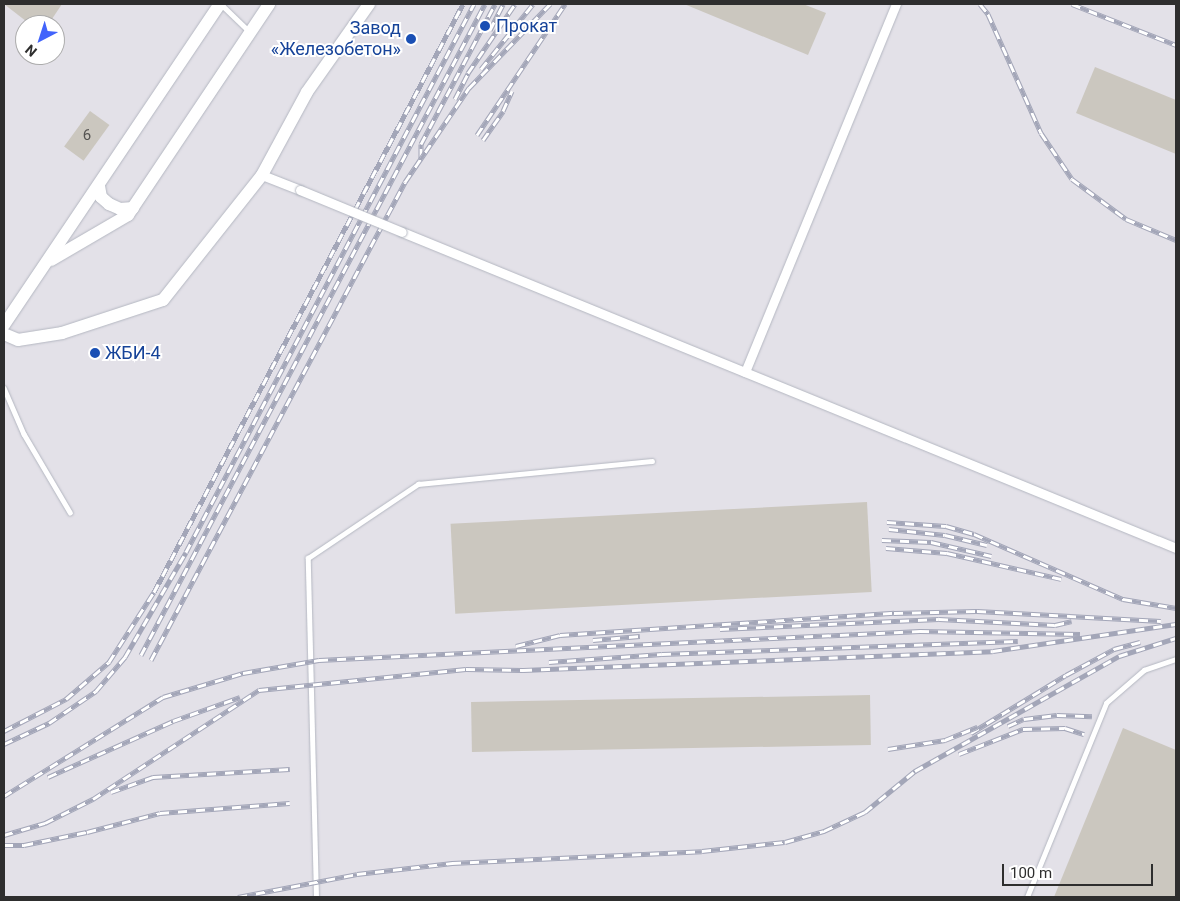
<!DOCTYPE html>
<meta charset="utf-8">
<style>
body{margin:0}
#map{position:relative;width:1180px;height:901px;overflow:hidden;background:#efe9e1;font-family:Roboto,sans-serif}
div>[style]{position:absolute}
.industrial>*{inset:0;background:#e3e1e8}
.building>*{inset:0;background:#cbc7bf;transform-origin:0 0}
.roads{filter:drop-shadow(0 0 1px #b4b7c1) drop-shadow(0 0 1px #b4b7c1)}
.lane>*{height:4.5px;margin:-2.25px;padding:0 2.25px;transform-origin:2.25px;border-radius:2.25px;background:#fff}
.street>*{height:9px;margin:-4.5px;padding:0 4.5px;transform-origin:4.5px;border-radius:4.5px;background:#fff}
.secondary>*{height:12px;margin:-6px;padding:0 6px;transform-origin:6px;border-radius:6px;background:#fff}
.rail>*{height:5px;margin-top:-2.5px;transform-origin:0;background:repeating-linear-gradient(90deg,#fff 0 9px,#a3a6b8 0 18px);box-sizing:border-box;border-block:1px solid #a3a6b8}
.bridges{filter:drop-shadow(0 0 1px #b4b7c1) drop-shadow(0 0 1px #b4b7c1)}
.street-bridge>*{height:9px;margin:-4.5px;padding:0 4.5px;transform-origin:4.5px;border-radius:4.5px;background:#fff}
.dots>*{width:14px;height:14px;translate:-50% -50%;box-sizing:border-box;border:2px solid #fff;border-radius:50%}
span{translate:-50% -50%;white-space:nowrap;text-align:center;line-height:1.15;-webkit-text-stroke:4px #fff;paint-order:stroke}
.number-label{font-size:15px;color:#555452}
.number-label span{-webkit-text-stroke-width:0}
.transit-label{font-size:18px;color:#164399}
.left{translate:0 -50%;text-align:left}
.right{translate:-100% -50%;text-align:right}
.frame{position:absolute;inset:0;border:5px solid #2e2e2e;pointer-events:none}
.north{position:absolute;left:15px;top:15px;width:50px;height:50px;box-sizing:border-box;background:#fff;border:1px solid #ababab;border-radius:50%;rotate:220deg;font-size:14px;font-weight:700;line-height:20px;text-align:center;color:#2e2e2e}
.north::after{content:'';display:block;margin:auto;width:18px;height:22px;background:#4264fb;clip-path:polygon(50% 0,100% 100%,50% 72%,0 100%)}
.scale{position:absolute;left:1002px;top:864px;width:151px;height:22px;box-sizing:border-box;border:2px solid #2e2e2e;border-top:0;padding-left:6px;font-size:15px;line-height:18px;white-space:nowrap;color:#2e2e2e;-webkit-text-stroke:4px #fff;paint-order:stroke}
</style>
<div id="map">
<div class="industrial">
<i style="clip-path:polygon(evenodd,4px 4px,1176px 4px,1176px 897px,4px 897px,4px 4px,25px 25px,55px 25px,55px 55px,25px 55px,25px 25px)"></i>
</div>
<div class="building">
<i style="clip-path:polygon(4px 4px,62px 4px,48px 25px,31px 25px)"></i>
<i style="clip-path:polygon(684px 4px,803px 4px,826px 13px,808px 55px)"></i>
<i style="clip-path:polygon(1095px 67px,1176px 100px,1176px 154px,1076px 113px)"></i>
<i style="left:90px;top:111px;width:24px;height:44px;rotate:36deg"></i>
<i style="left:867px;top:502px;width:90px;height:417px;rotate:87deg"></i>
<i style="left:870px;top:695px;width:50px;height:399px;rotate:89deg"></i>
<i style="clip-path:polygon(1123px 728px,1176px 750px,1176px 897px,1054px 897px)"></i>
</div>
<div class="roads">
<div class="lane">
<i style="left:222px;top:5px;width:37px;rotate:44deg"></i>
<i style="left:4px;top:388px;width:50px;rotate:66.5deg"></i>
<i style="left:24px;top:434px;width:91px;rotate:59.5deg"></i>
<i style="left:316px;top:897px;width:339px;rotate:-91.4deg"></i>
<i style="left:308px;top:558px;width:133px;rotate:-33.9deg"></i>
<i style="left:418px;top:484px;width:235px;rotate:-5.6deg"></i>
<i style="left:1027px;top:897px;width:209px;rotate:-67.8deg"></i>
<i style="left:1106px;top:703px;width:50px;rotate:-41deg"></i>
<i style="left:1144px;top:670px;width:34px;rotate:-19deg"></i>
</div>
<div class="street">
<i style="left:262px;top:175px;width:41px;rotate:21.5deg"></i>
<i style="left:402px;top:232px;width:836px;rotate:22.21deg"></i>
<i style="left:745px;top:372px;width:398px;rotate:-67.7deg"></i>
</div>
<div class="secondary">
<i style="left:99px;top:186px;width:11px;rotate:80deg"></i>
<i style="left:101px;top:197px;width:11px;rotate:41deg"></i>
<i style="left:109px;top:204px;width:12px;rotate:24deg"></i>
<i style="left:120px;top:209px;width:13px;rotate:-4deg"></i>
<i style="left:51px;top:260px;width:89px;rotate:-30.3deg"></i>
<i style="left:128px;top:215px;width:254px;rotate:-56.2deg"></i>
<i style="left:4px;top:325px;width:387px;rotate:-56.1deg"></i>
<i style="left:4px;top:334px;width:15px;rotate:23deg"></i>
<i style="left:18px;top:340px;width:45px;rotate:-9deg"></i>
<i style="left:62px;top:333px;width:106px;rotate:-18.1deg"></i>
<i style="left:163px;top:300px;width:159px;rotate:-51.6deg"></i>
<i style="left:262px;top:175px;width:94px;rotate:-61.5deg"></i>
<i style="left:307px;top:92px;width:108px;rotate:-54.8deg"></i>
</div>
</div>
<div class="rail">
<i style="left:980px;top:4px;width:13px;rotate:51deg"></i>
<i style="left:988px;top:14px;width:130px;rotate:66deg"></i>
<i style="left:1041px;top:133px;width:55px;rotate:56deg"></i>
<i style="left:1072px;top:179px;width:67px;rotate:36.5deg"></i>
<i style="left:1126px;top:219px;width:54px;rotate:22.8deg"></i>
<i style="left:1072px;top:4px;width:112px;rotate:21.5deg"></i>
<i style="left:490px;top:30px;width:29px;rotate:-63deg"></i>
<i style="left:481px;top:69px;width:83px;rotate:-51.3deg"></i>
<i style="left:455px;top:99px;width:29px;rotate:-63deg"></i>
<i style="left:468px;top:73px;width:83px;rotate:-55.7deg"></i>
<i style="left:477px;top:135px;width:158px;rotate:-56.1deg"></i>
<i style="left:483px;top:140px;width:35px;rotate:-55deg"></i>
<i style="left:503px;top:111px;width:22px;rotate:-66deg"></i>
<i style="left:421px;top:158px;width:14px;rotate:-90deg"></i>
<i style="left:421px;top:144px;width:158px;rotate:-62.1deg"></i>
<i style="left:887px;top:522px;width:59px;rotate:3.9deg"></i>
<i style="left:946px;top:526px;width:29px;rotate:16deg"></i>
<i style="left:974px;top:534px;width:163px;rotate:23.6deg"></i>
<i style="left:1123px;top:599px;width:54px;rotate:9.6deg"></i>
<i style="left:889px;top:529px;width:56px;rotate:6.1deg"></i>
<i style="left:945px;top:535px;width:43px;rotate:13.4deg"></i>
<i style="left:882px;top:540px;width:49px;rotate:2.3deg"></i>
<i style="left:931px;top:542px;width:62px;rotate:13.1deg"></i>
<i style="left:886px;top:548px;width:61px;rotate:4.7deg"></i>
<i style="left:947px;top:553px;width:117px;rotate:12.8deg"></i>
<i style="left:720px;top:629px;width:219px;rotate:-2.6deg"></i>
<i style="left:939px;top:619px;width:116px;rotate:3deg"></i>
<i style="left:1055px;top:625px;width:17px;rotate:-13deg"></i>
<i style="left:593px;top:640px;width:47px;rotate:-4.9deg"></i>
<i style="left:516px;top:646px;width:45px;rotate:-14deg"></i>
<i style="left:560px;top:635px;width:335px;rotate:-3.8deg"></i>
<i style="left:894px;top:613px;width:83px;rotate:-1.4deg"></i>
<i style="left:977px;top:611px;width:184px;rotate:3.1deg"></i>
<i style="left:141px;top:655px;width:736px;rotate:-62.15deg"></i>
<i style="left:151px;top:660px;width:541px;rotate:-62.01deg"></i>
<i style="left:405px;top:182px;width:114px;rotate:-55.8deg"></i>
<i style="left:469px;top:88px;width:117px;rotate:-46deg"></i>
<i style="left:549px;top:662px;width:113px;rotate:-4deg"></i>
<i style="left:662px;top:654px;width:356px;rotate:-2.1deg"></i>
<i style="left:1008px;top:726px;width:17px;rotate:-24deg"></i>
<i style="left:1024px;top:719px;width:33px;rotate:-7deg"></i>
<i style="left:1057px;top:715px;width:35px;rotate:2deg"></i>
<i style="left:4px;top:731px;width:70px;rotate:-27.3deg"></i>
<i style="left:66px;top:699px;width:57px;rotate:-40.7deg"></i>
<i style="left:109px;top:662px;width:83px;rotate:-57.3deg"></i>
<i style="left:154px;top:592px;width:664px;rotate:-62.28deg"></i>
<i style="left:971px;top:733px;width:111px;rotate:-31.4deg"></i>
<i style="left:1066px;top:675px;width:55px;rotate:-28.4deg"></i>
<i style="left:1114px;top:649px;width:27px;rotate:-15deg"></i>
<i style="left:4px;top:744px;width:50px;rotate:-25deg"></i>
<i style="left:49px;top:723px;width:57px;rotate:-34.2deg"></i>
<i style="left:96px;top:691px;width:45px;rotate:-49.5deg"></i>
<i style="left:125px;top:657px;width:121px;rotate:-59.8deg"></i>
<i style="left:186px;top:552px;width:619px;rotate:-62.28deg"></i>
<i style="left:888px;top:749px;width:58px;rotate:-9deg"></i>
<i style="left:945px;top:740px;width:35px;rotate:-22deg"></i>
<i style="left:959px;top:754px;width:69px;rotate:-21.3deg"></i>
<i style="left:1023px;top:729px;width:42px;rotate:-1.4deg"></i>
<i style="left:1065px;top:728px;width:20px;rotate:18deg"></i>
<i style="left:48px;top:777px;width:137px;rotate:-24.1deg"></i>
<i style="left:173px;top:721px;width:71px;rotate:-19.7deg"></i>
<i style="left:111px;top:792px;width:45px;rotate:-19.7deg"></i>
<i style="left:153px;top:777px;width:137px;rotate:-3.3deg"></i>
<i style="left:4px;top:796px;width:187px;rotate:-31.9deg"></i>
<i style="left:163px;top:697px;width:84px;rotate:-16.7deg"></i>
<i style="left:243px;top:673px;width:77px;rotate:-9.7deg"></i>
<i style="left:319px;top:660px;width:602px;rotate:-2.76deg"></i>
<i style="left:920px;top:631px;width:160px;rotate:1.1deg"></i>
<i style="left:4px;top:835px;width:43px;rotate:-16.3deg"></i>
<i style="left:45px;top:823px;width:54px;rotate:-26.6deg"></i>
<i style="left:93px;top:799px;width:199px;rotate:-33.3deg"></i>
<i style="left:259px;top:690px;width:208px;rotate:-5.8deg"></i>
<i style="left:466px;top:669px;width:57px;rotate:1deg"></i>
<i style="left:523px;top:670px;width:470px;rotate:-2.3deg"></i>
<i style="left:993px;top:651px;width:185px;rotate:-8.4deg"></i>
<i style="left:4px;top:845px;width:20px"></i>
<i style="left:24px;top:845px;width:64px;rotate:-11.7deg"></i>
<i style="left:87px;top:832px;width:75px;rotate:-14.6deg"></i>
<i style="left:160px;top:813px;width:130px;rotate:-4.4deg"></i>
<i style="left:238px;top:897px;width:121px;rotate:-10.9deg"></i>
<i style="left:357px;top:874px;width:96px;rotate:-6.6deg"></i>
<i style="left:452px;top:863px;width:250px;rotate:-2.7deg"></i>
<i style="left:702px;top:851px;width:83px;rotate:-6.2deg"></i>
<i style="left:785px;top:842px;width:41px;rotate:-15.8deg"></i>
<i style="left:824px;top:831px;width:45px;rotate:-24.9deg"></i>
<i style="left:865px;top:812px;width:65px;rotate:-39.4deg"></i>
<i style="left:915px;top:771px;width:234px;rotate:-29.4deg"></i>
<i style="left:1119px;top:656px;width:60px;rotate:-17.5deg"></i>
</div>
<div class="bridges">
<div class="street-bridge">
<i style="left:300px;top:190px;width:110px;rotate:22.4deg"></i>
</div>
</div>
<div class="dots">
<i style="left:485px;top:26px;background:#1a4fb4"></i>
<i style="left:411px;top:39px;background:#1a4fb4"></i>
<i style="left:95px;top:353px;background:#1a4fb4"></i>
</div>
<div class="number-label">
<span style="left:87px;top:136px">6</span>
</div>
<div class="transit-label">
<span class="left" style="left:496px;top:26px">Прокат</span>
<span class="right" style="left:401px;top:39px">Завод<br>«Железобетон»</span>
<span class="left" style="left:105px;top:353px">ЖБИ-4</span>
</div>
<div class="frame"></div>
<div class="north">N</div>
<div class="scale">100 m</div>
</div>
